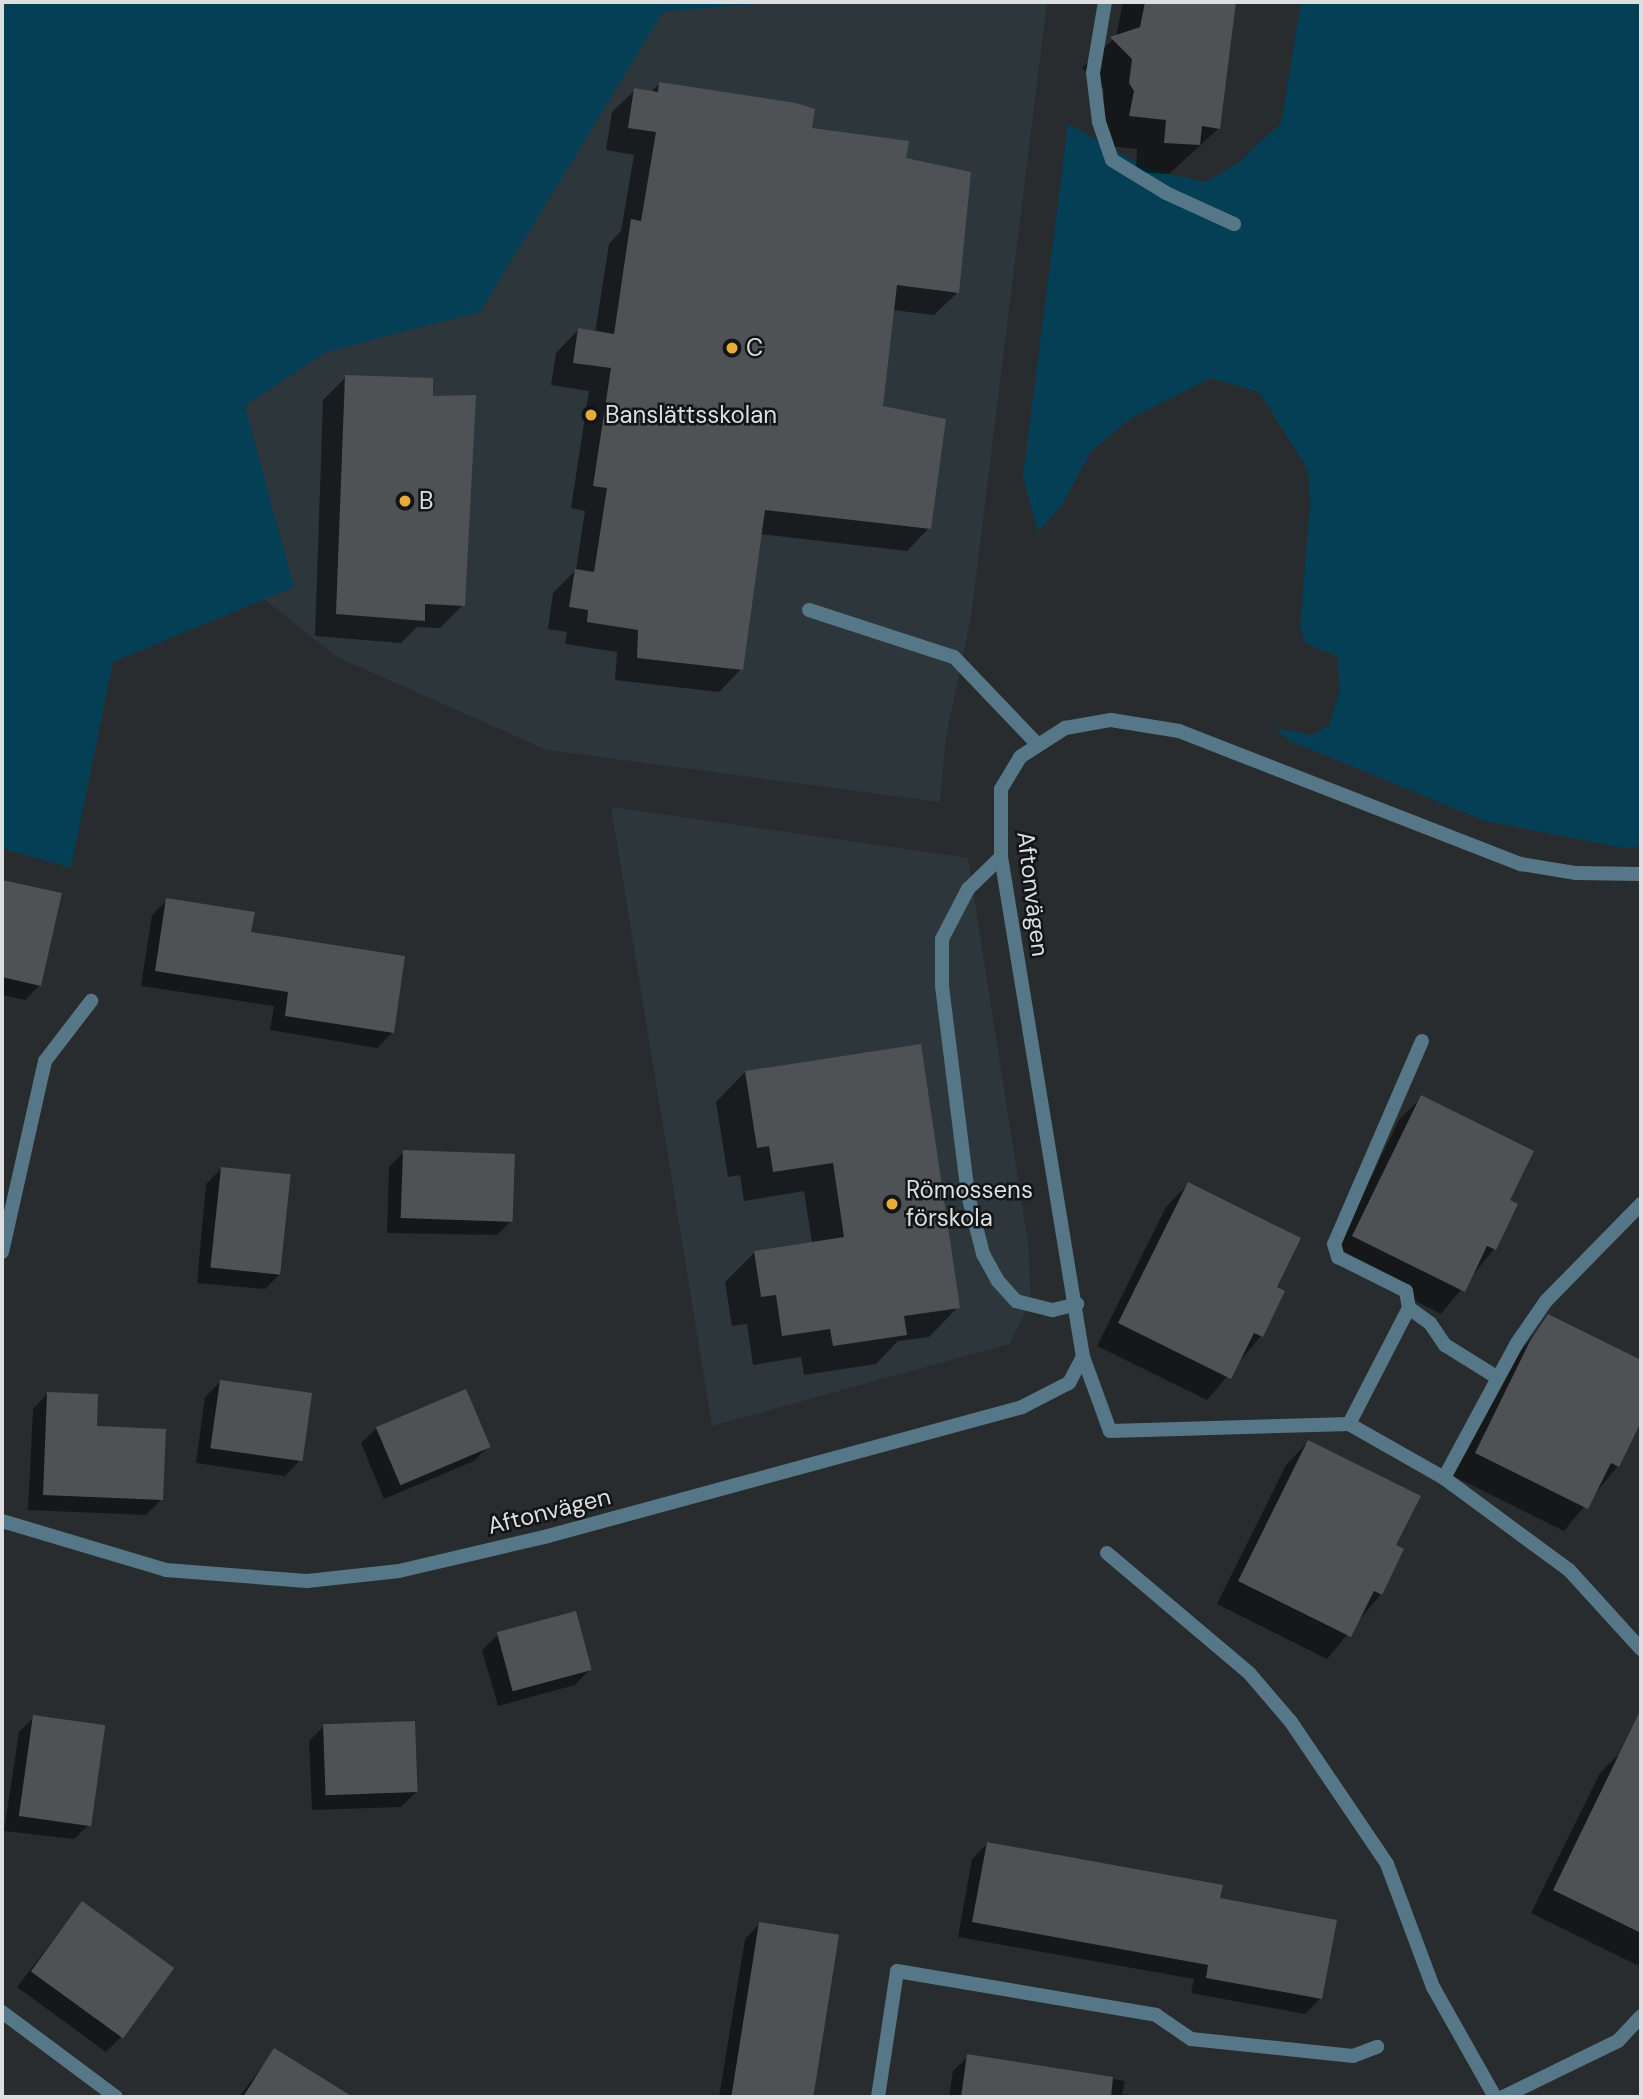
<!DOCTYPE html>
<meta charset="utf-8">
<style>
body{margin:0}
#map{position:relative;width:1643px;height:2099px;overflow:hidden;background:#292c2e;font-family:"DM Sans",sans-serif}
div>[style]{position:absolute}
.built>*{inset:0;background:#2d363b}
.green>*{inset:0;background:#053f56}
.shadow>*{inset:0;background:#0007}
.building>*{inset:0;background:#4e5254;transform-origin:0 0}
.lane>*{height:14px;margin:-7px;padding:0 7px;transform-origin:7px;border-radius:7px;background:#567788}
.street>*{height:14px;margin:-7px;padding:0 7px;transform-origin:7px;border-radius:7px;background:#567788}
.dots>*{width:19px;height:19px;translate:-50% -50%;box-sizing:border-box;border:4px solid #131415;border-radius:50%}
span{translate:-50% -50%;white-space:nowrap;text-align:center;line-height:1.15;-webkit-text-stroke:5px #131415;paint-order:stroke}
.poi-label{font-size:24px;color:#dcdedf}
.left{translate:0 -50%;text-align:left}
.street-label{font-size:24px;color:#dcdedf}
.frame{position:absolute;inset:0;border:4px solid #dcdedf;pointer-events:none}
</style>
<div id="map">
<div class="built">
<i style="clip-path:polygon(30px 2px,1047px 2px,971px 617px,946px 736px,940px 802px,547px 750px,337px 657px,241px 581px)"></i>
<i style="clip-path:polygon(611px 807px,968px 858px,1028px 1243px,1031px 1301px,1009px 1344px,712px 1426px)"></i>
</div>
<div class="green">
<i style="clip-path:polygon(2px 2px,779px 2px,663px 12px,480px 312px,326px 352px,245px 406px,294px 587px,113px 662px,71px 868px,2px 848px)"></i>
<i style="clip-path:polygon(1301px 2px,1641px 2px,1641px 845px,1629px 849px,1485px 821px,1288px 740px,1275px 728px,1312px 735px,1329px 725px,1340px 691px,1337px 656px,1305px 643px,1300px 625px,1310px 506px,1308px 470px,1259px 392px,1211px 378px,1130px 419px,1091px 452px,1062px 505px,1038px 532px,1023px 477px,1068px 124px,1151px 170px,1205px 182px,1238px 163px,1281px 123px)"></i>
</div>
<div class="shadow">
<i style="clip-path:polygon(1123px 2px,1235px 2px,1219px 128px,1169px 174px,1136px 172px,1137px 149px,1101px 145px,1104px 89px,1082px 68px,1116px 37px)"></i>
<i style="clip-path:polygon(659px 84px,904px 159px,957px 293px,934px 315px,893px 310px,881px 407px,929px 528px,907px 551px,760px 534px,741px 669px,719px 692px,615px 680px,617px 652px,565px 644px,567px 632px,548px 629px,553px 593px,576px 570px,585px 511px,571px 508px,589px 391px,551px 385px,556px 353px,578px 330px,595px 333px,609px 244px,621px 231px,634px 155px,606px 150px,612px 112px,635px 90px,651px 92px)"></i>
<i style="clip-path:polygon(346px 377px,431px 398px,463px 605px,440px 628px,417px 627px,401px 643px,315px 636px,323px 400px)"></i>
<i style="clip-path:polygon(2px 881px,60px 894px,40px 985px,25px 1000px,2px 995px)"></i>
<i style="clip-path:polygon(167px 900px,249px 933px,392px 1033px,377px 1048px,270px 1030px,274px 1006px,141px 986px,152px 915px)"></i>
<i style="clip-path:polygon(919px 1046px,958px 1307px,929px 1337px,898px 1341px,876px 1364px,804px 1375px,801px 1357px,753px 1365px,747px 1324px,732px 1326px,725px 1282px,755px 1252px,812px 1243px,804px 1191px,744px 1201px,740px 1175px,728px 1177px,716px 1102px,745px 1072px)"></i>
<i style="clip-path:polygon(1422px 1097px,1508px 1201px,1494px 1249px,1441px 1314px,1331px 1259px,1399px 1120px)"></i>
<i style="clip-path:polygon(404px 1152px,512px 1220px,497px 1235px,387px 1233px,389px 1167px)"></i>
<i style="clip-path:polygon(221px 1169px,280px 1274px,265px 1289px,197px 1283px,206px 1184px)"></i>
<i style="clip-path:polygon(1188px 1184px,1275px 1288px,1261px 1336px,1207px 1400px,1097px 1346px,1166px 1207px)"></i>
<i style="clip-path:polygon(1549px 1317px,1641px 1362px,1641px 1397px,1618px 1466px,1564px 1531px,1453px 1476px,1508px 1366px)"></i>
<i style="clip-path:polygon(220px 1382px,300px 1460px,285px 1476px,196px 1463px,205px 1397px)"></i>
<i style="clip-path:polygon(48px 1393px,95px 1428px,161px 1500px,146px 1515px,28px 1510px,33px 1409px)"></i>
<i style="clip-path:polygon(377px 1428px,489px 1446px,474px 1461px,384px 1499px,361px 1443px)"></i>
<i style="clip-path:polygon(1308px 1442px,1394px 1546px,1381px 1594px,1327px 1659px,1217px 1604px,1286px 1465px)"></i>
<i style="clip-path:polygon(498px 1635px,590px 1669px,575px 1685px,498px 1706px,482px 1650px)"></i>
<i style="clip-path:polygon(34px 1717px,90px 1824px,74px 1839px,4px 1831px,19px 1732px)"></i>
<i style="clip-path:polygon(324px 1726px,416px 1792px,401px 1807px,312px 1810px,309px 1741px)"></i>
<i style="clip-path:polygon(1622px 1751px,1641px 1760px,1641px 1967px,1531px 1913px,1600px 1773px)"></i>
<i style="clip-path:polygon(987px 1844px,1320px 1999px,1305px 2014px,1191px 1993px,1194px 1979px,958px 1937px,972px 1859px)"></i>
<i style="clip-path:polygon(82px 1903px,121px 2037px,106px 2052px,17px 1987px)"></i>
<i style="clip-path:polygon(760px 1923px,837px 1937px,811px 2097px,719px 2097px,745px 1939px)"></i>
<i style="clip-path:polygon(275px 2050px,349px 2097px,239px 2097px)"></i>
<i style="clip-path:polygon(968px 2056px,1125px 2081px,1122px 2094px,1142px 2097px,949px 2097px,953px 2071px)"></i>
</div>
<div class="building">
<i style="clip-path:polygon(1145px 2px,1236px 2px,1220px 129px,1202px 126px,1200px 145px,1164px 143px,1166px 120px,1129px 116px,1134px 91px,1129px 83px,1132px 59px,1110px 37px,1140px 27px)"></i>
<i style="clip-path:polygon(659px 82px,796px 103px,815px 109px,812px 128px,909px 141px,906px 158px,971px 172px,959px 293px,897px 285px,883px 406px,946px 419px,931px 529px,765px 510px,743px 670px,637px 658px,638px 630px,587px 622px,588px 610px,569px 607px,575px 569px,594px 572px,607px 488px,593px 486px,611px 368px,573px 363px,578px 328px,614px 334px,631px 219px,641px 221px,656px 132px,628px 128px,634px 88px,658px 92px)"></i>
<i style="clip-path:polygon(345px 375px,433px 378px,433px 396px,476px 395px,465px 606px,425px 604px,425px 621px,336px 614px)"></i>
<i style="clip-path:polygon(2px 880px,62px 893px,41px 986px,2px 977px)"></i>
<i style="clip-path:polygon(166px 898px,255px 912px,251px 932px,405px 956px,394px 1033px,285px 1016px,288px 992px,155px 971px)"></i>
<i style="clip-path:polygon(921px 1044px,960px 1308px,904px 1316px,907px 1335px,833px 1346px,830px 1329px,782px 1336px,776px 1295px,761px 1297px,754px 1251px,844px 1237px,833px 1163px,773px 1172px,769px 1146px,757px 1148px,745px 1071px)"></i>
<i style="clip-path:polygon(1421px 1095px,1534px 1151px,1510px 1200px,1518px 1204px,1496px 1250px,1487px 1246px,1465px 1292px,1352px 1236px)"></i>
<i style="left:403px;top:1150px;width:112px;height:68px;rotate:2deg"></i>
<i style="left:221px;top:1167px;width:70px;height:101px;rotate:6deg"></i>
<i style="clip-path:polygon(1188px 1182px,1301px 1238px,1277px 1287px,1285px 1291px,1263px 1337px,1254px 1333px,1231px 1379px,1118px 1323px)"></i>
<i style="clip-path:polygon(1548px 1314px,1641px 1360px,1641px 1422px,1619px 1467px,1611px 1463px,1588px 1509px,1475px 1453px,1530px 1341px)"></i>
<i style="left:220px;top:1380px;width:93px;height:69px;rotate:8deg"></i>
<i style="left:466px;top:1389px;width:63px;height:98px;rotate:67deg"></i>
<i style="clip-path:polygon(47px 1392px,98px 1394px,97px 1426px,166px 1429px,163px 1500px,43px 1495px)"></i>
<i style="clip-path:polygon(1308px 1440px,1421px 1496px,1396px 1545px,1404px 1549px,1382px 1595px,1374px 1591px,1351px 1637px,1238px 1581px)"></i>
<i style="left:576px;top:1611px;width:61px;height:82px;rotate:75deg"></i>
<i style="clip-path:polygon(1641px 1709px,1641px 1933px,1553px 1890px)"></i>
<i style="left:33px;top:1715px;width:73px;height:102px;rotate:8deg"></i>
<i style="left:415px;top:1721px;width:71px;height:92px;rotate:88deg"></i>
<i style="clip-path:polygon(987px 1842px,1223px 1885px,1220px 1898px,1337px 1920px,1322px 1999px,1206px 1978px,1208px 1965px,972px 1922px)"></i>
<i style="left:82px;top:1901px;width:114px;height:87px;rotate:36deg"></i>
<i style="left:759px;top:1922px;width:81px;height:178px;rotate:9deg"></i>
<i style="clip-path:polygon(274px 2048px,353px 2097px,243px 2097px)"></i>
<i style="clip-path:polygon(967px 2054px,1113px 2077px,1111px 2097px,961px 2097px)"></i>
</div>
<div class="lane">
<i style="left:1105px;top:2px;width:72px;rotate:99.6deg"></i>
<i style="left:1093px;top:73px;width:49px;rotate:83deg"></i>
<i style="left:1099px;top:122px;width:40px;rotate:71.1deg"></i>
<i style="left:1112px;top:160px;width:63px;rotate:31.4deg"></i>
<i style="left:1166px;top:193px;width:75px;rotate:24.5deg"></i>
<i style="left:809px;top:610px;width:152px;rotate:18deg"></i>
<i style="left:954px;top:657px;width:120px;rotate:46.3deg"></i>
<i style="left:1001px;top:857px;width:46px;rotate:135.9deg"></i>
<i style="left:968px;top:889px;width:56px;rotate:117.5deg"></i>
<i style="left:942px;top:939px;width:47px;rotate:90deg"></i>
<i style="left:942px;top:986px;width:211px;rotate:82.9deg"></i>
<i style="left:968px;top:1195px;width:61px;rotate:75.7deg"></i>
<i style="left:983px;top:1254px;width:31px;rotate:61deg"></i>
<i style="left:998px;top:1281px;width:27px;rotate:48deg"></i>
<i style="left:1016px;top:1301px;width:38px;rotate:14deg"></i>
<i style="left:1053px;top:1310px;width:25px;rotate:-14deg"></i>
<i style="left:1422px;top:1041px;width:221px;rotate:113.4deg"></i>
<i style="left:1334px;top:1244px;width:14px;rotate:73deg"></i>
<i style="left:1338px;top:1257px;width:76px;rotate:26.6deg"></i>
<i style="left:1406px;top:1291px;width:17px;rotate:80deg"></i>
<i style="left:1409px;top:1308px;width:26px;rotate:36deg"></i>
<i style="left:1430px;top:1323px;width:27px;rotate:56deg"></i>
<i style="left:1445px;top:1345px;width:62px;rotate:31.9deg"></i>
<i style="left:1349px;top:1424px;width:131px;rotate:-62.7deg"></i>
<i style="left:1110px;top:1431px;width:239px;rotate:-1.7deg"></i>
<i style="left:1349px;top:1424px;width:109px;rotate:29.6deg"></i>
<i style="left:1444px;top:1478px;width:155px;rotate:36.4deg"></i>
<i style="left:1569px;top:1570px;width:107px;rotate:47.7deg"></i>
<i style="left:1444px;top:1478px;width:153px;rotate:-61.6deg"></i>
<i style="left:1517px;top:1343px;width:51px;rotate:-55.4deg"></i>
<i style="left:1546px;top:1301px;width:136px;rotate:-45.6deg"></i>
<i style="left:1107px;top:1553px;width:187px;rotate:40.2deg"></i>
<i style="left:1250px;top:1674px;width:63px;rotate:49.5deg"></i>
<i style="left:1291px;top:1722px;width:171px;rotate:55.9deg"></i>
<i style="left:1387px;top:1864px;width:131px;rotate:69.5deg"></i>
<i style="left:1433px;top:1987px;width:126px;rotate:60.6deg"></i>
<i style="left:878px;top:2097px;width:127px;rotate:-81.4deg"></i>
<i style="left:897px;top:1971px;width:263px;rotate:9.6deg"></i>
<i style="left:1156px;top:2015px;width:42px;rotate:34.4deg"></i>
<i style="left:1191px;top:2039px;width:163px;rotate:6deg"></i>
<i style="left:1353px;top:2056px;width:26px;rotate:-21deg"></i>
<i style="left:1503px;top:2097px;width:128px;rotate:-26deg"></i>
<i style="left:1618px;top:2041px;width:34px;rotate:-47deg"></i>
</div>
<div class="street">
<i style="left:2px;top:1252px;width:196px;rotate:-77.3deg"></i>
<i style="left:45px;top:1061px;width:76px;rotate:-52.5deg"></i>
<i style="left:1110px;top:1431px;width:79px;rotate:-110deg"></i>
<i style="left:1083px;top:1357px;width:507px;rotate:-99.31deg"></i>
<i style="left:1001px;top:857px;width:68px;rotate:-90deg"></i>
<i style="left:1001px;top:789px;width:37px;rotate:-59deg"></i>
<i style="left:1020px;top:757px;width:54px;rotate:-32.8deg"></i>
<i style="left:1065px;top:728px;width:47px;rotate:-9.9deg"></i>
<i style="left:1111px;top:720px;width:69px;rotate:9.2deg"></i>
<i style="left:1179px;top:731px;width:367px;rotate:21.3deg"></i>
<i style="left:1521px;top:864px;width:56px;rotate:9.3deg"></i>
<i style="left:1576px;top:873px;width:65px;rotate:0.9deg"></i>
<i style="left:2px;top:1521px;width:171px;rotate:16.6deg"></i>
<i style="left:166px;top:1570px;width:141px;rotate:4.5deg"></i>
<i style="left:307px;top:1581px;width:93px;rotate:-6.2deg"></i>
<i style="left:399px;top:1571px;width:153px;rotate:-13.2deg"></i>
<i style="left:548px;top:1536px;width:491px;rotate:-15.2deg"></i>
<i style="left:1022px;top:1407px;width:53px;rotate:-27.1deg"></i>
<i style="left:1069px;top:1383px;width:30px;rotate:-62deg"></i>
<i style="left:2px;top:2012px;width:142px;rotate:36.7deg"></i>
</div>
<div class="dots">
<i style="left:732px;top:348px;background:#e7ac36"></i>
<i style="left:591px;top:415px;background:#e7ac36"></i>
<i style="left:405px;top:501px;background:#e7ac36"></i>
<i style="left:892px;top:1204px;background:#e7ac36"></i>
</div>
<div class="poi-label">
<span class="left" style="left:746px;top:348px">C</span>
<span class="left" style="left:605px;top:415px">Banslättsskolan</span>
<span class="left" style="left:419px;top:501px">B</span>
<span class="left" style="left:906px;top:1204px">Römossens<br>förskola</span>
</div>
<div class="street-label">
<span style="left:1033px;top:894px;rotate:83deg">Aftonvägen</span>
<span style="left:549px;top:1511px;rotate:-14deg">Aftonvägen</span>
</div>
<div class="frame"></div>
</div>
